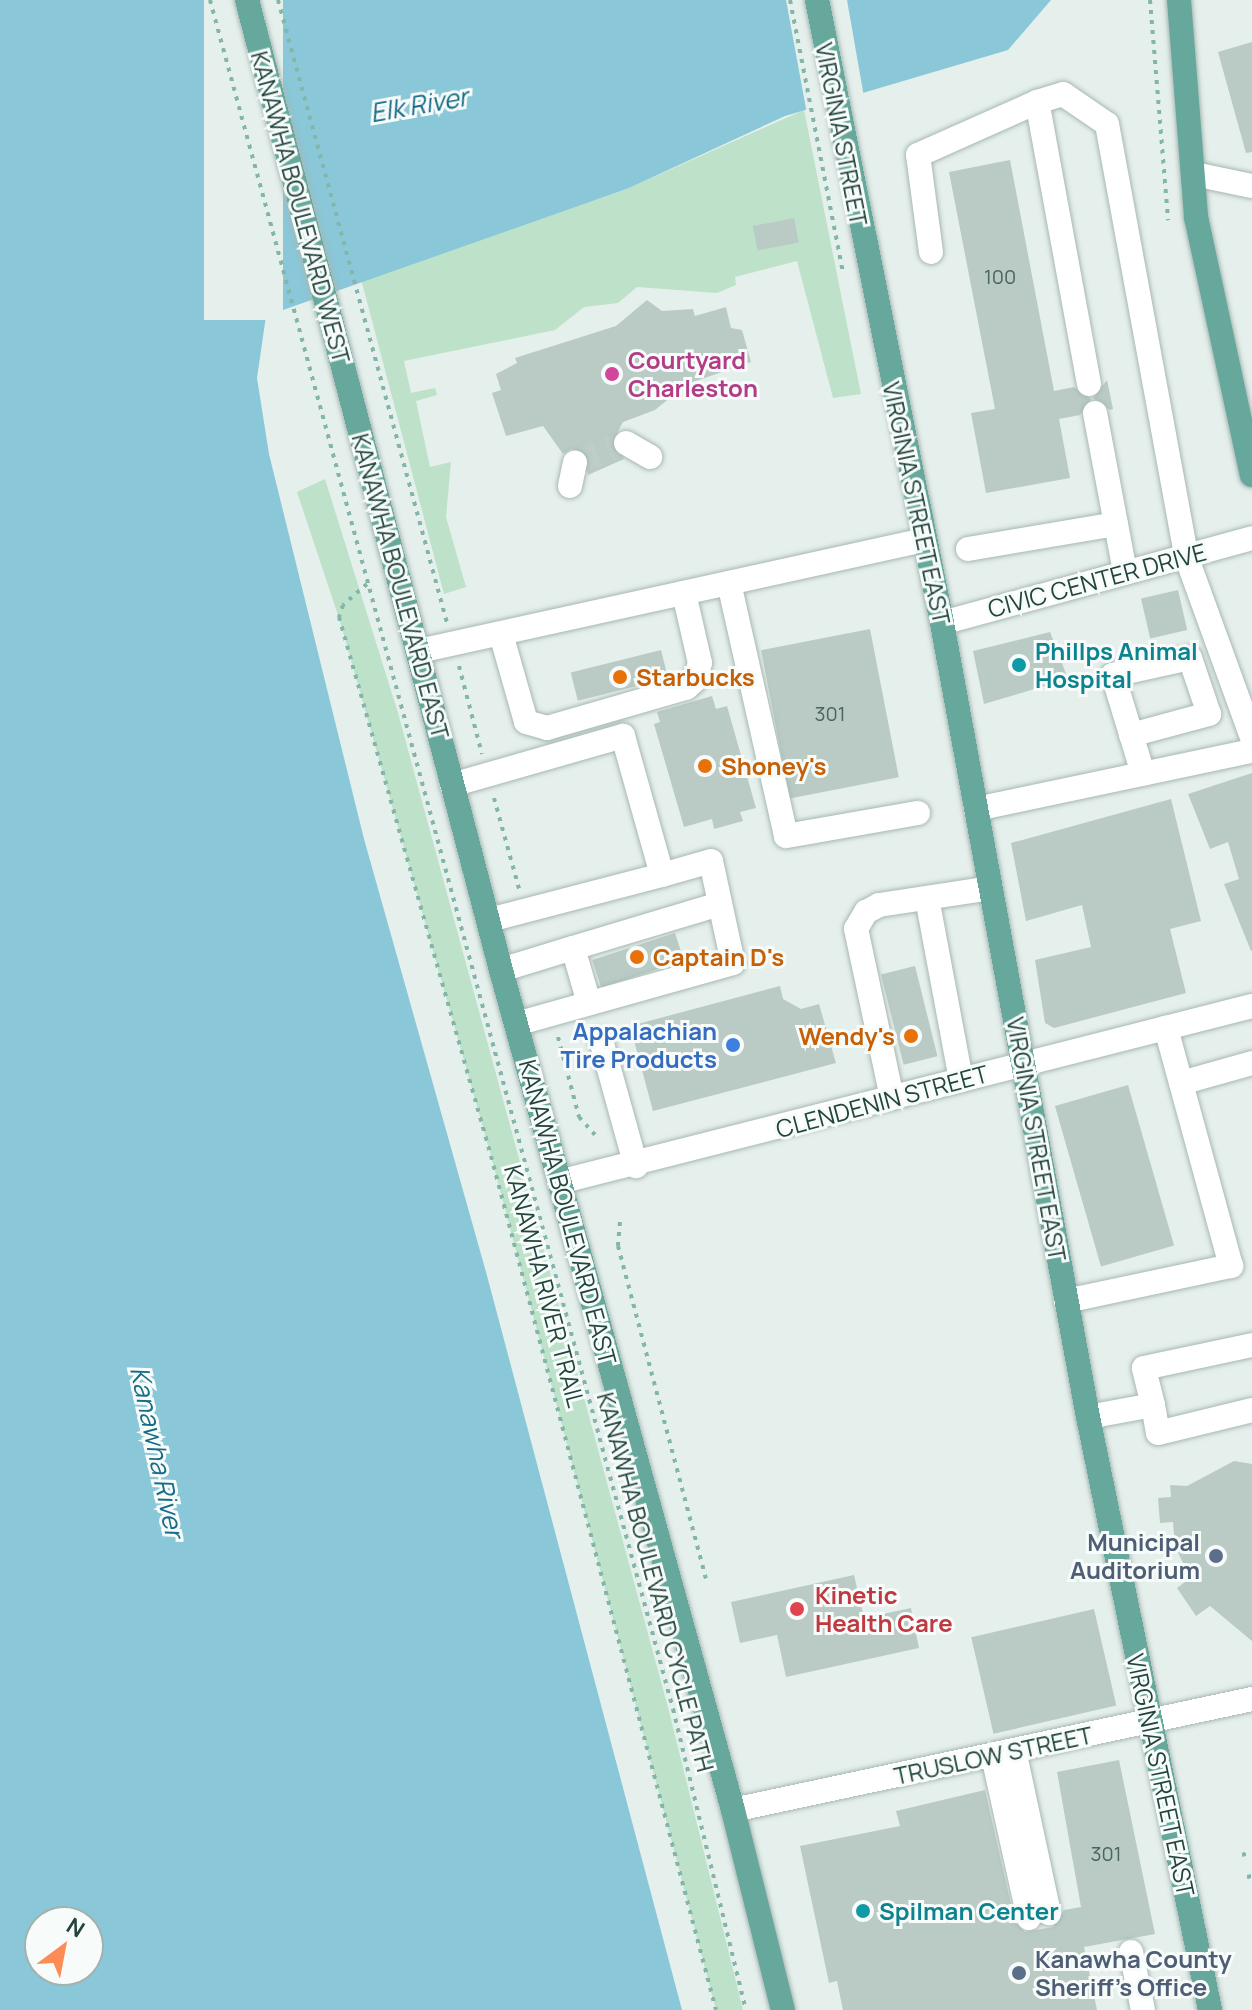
<!DOCTYPE html>
<style>
body{margin:0}
#map{position:relative;width:1252px;height:2010px;overflow:hidden;background:#e5efec;font-family:Manrope,sans-serif}
div>[style]{position:absolute}
.green>*{inset:0;background:#bde2c9}
.water>*{inset:0;background:#8ac7d8}
.pier>*{inset:0;background:#e5efec;transform-origin:0 0}
.building>*{inset:0;background:#bacbc5;transform-origin:0 0}
.minor-tunnel>*{height:24px;margin-top:-12px;transform-origin:0;background:repeating-linear-gradient(90deg,#becdc9 0 24px,transparent 0 36px)}
.path>*{height:4px;margin-top:-2px;transform-origin:0;background:repeating-linear-gradient(90deg,#83b6a9 0 4px,transparent 0 10px)}
.roads{filter:drop-shadow(0 0 2px #a7b8b4) drop-shadow(0 0 2px #a7b8b4)}
.minor>*{height:24px;margin:-12px;padding:0 12px;transform-origin:12px;border-radius:12px;background:#fff}
.major>*{height:24px;margin:-12px;padding:0 12px;transform-origin:12px;border-radius:12px;background:#66a89c}
.dots>*{width:22px;height:22px;translate:-50% -50%;box-sizing:border-box;border:4px solid #f7fbf9;border-radius:50%}
span{translate:-50% -50%;white-space:nowrap;text-align:center;line-height:1.15;-webkit-text-stroke:6px #f7fbf9;paint-order:stroke}
.number-label{font-size:20px;color:#48665f}
.number-label span{-webkit-text-stroke-width:0}
.street-label{font-size:24px;color:#22443d}
.hotel-label{font-size:24px;color:#b23c85;font-weight:700}
.left{translate:0 -50%;text-align:left}
.culture-label{font-size:24px;color:#0d838f;font-weight:700}
.food-label{font-size:24px;color:#c56008;font-weight:700}
.right{translate:-100% -50%;text-align:right}
.shop-label{font-size:24px;color:#366cbe;font-weight:700}
.service-label{font-size:24px;color:#4e5e75;font-weight:700}
.health-label{font-size:24px;color:#be3a42;font-weight:700}
.water-label{font-size:26px;color:#166b86;font-style:italic}
.north{position:absolute;left:24px;top:1906px;width:80px;height:80px;box-sizing:border-box;background:#f7fbf9;border:2px solid #a2b2ae;border-radius:50%;rotate:32deg;font-size:22px;font-weight:700;line-height:32px;text-align:center;color:#22443d}
.north::after{content:'';display:block;margin:auto;width:28px;height:36px;background:#fd8b56;clip-path:polygon(50% 0,100% 100%,50% 72%,0 100%)}
</style>
<div id="map">
<div class="green">
<i style="clip-path:polygon(804px 110px,861px 394px,833px 398px,797px 261px,735px 277px,736px 285px,717px 293px,637px 287px,618px 303px,584px 307px,555px 330px,404px 361px,411px 393px,435px 388px,437px 395px,416px 401px,430px 467px,451px 462px,446px 517px,466px 587px,444px 594px,361px 279px,629px 188px)"></i>
<i style="clip-path:polygon(325px 479px,398px 713px,669px 1711px,743px 2010px,716px 2010px,491px 1156px,339px 618px,297px 492px)"></i>
</div>
<div class="water">
<i style="clip-path:polygon(evenodd,0 0,1051px 0,1008px 50px,785px 116px,629px 188px,266px 316px,257px 378px,269px 454px,364px 839px,486px 1272px,682px 2010px,0 2010px,0 0,40px 1922px,88px 1922px,88px 1970px,40px 1970px,40px 1922px)"></i>
</div>
<div class="pier">
<i style="left:204px;top:0;width:79px;height:320px"></i>
<i style="clip-path:polygon(786px 0,847px 0,864px 97px,807px 114px)"></i>
</div>
<div class="building">
<i style="clip-path:polygon(1252px 42px,1252px 152px,1246px 153px,1218px 52px)"></i>
<i style="clip-path:polygon(1010px 160px,1054px 391px,1074px 387px,1091px 399px,1080px 415px,1059px 419px,1070px 478px,986px 493px,971px 413px,995px 409px,949px 172px)"></i>
<i style="left:794px;top:218px;width:25px;height:42px;rotate:79deg"></i>
<i style="clip-path:polygon(647px 300px,662px 311px,693px 309px,695px 316px,726px 307px,731px 328px,742px 330px,751px 362px,687px 384px,655px 410px,623px 422px,611px 444px,624px 459px,588px 475px,586px 452px,571px 449px,563px 454px,543px 426px,506px 436px,492px 393px,501px 390px,496px 374px,517px 363px,515px 358px,616px 326px)"></i>
<i style="clip-path:polygon(1107px 380px,1113px 409px,1110px 410px,1093px 398px)"></i>
<i style="left:1178px;top:590px;width:41px;height:38px;rotate:77deg"></i>
<i style="left:870px;top:629px;width:151px;height:111px;rotate:79deg"></i>
<i style="clip-path:polygon(1050px 632px,1068px 679px,984px 704px,973px 651px)"></i>
<i style="left:661px;top:650px;width:29px;height:93px;rotate:76deg"></i>
<i style="clip-path:polygon(712px 696px,716px 709px,727px 706px,756px 808px,740px 812px,743px 821px,714px 829px,712px 819px,684px 827px,654px 724px,660px 722px,657px 712px)"></i>
<i style="clip-path:polygon(1252px 773px,1252px 951px,1251px 951px,1224px 884px,1239px 879px,1228px 842px,1210px 849px,1188px 794px)"></i>
<i style="clip-path:polygon(1171px 799px,1201px 921px,1170px 929px,1186px 993px,1054px 1028px,1045px 1023px,1035px 960px,1091px 947px,1082px 905px,1026px 921px,1011px 843px)"></i>
<i style="left:675px;top:933px;width:29px;height:87px;rotate:72deg"></i>
<i style="left:915px;top:966px;width:93px;height:35px;rotate:76deg"></i>
<i style="clip-path:polygon(780px 986px,783px 999px,801px 1009px,819px 1004px,836px 1063px,653px 1111px,630px 1026px)"></i>
<i style="left:1128px;top:1085px;width:167px;height:76px;rotate:74deg"></i>
<i style="clip-path:polygon(1234px 1461px,1252px 1464px,1252px 1641px,1210px 1606px,1196px 1616px,1177px 1588px,1190px 1578px,1175px 1546px,1173px 1522px,1160px 1523px,1158px 1498px,1171px 1497px,1170px 1485px,1187px 1486px)"></i>
<i style="clip-path:polygon(854px 1575px,864px 1618px,911px 1608px,919px 1648px,786px 1677px,777px 1635px,740px 1643px,731px 1602px)"></i>
<i style="left:1094px;top:1609px;width:99px;height:126px;rotate:77deg"></i>
<i style="clip-path:polygon(1119px 1760px,1155px 1934px,1084px 1947px,1097px 2010px,843px 2010px,837px 1981px,829px 1983px,800px 1846px,900px 1826px,896px 1811px,985px 1790px,1015px 1922px,1025px 1932px,1053px 1927px,1064px 1910px,1081px 1907px,1057px 1772px)"></i>
</div>
<div class="minor-tunnel">
<i style="left:575px;top:463px;width:55px;rotate:-21.4deg"></i>
</div>
<div class="path">
<i style="left:210px;top:0;width:1771px;rotate:74.84deg"></i>
<i style="left:673px;top:1709px;width:310px;rotate:76.4deg"></i>
<i style="left:278px;top:0;width:646px;rotate:74.82deg"></i>
<i style="left:790px;top:0;width:278px;rotate:79deg"></i>
<i style="left:1150px;top:0;width:221px;rotate:85.3deg"></i>
<i style="left:367px;top:584px;width:32px;rotate:139deg"></i>
<i style="left:343px;top:605px;width:13px;rotate:108deg"></i>
<i style="left:339px;top:617px;width:560px;rotate:74.25deg"></i>
<i style="left:491px;top:1156px;width:883px;rotate:75.24deg"></i>
<i style="left:459px;top:666px;width:91px;rotate:75.4deg"></i>
<i style="left:494px;top:798px;width:94px;rotate:74.6deg"></i>
<i style="left:558px;top:1037px;width:83px;rotate:75.3deg"></i>
<i style="left:579px;top:1117px;width:24px;rotate:48deg"></i>
<i style="left:620px;top:1222px;width:24px;rotate:95deg"></i>
<i style="left:618px;top:1246px;width:344px;rotate:75.2deg"></i>
<i style="left:1242px;top:1855px;width:9px;rotate:-18deg"></i>
<i style="left:1247px;top:1877px;width:5px;rotate:-11deg"></i>
</div>
<div class="roads">
<div class="minor">
<i style="left:1194px;top:174px;width:59px;rotate:11.7deg"></i>
<i style="left:931px;top:252px;width:98px;rotate:-97.6deg"></i>
<i style="left:918px;top:155px;width:130px;rotate:-24deg"></i>
<i style="left:1089px;top:384px;width:287px;rotate:-100.4deg"></i>
<i style="left:1037px;top:102px;width:27px;rotate:-17deg"></i>
<i style="left:1063px;top:94px;width:53px;rotate:34.3deg"></i>
<i style="left:1107px;top:124px;width:439px;rotate:79.6deg"></i>
<i style="left:1186px;top:556px;width:193px;rotate:70deg"></i>
<i style="left:1095px;top:413px;width:162px;rotate:79.3deg"></i>
<i style="left:626px;top:443px;width:28px;rotate:30deg"></i>
<i style="left:570px;top:486px;width:24px;rotate:-78deg"></i>
<i style="left:968px;top:549px;width:150px;rotate:-9.6deg"></i>
<i style="left:729px;top:583px;width:259px;rotate:77.3deg"></i>
<i style="left:786px;top:836px;width:134px;rotate:-9.9deg"></i>
<i style="left:942px;top:623px;width:321px;rotate:-15.3deg"></i>
<i style="left:501px;top:634px;width:91px;rotate:74.1deg"></i>
<i style="left:526px;top:722px;width:22px;rotate:16deg"></i>
<i style="left:547px;top:728px;width:145px;rotate:-16.1deg"></i>
<i style="left:686px;top:688px;width:12px;rotate:-42deg"></i>
<i style="left:695px;top:680px;width:18px;rotate:-74deg"></i>
<i style="left:700px;top:663px;width:72px;rotate:-102.9deg"></i>
<i style="left:419px;top:651px;width:517px;rotate:-12.4deg"></i>
<i style="left:1131px;top:735px;width:81px;rotate:-15.1deg"></i>
<i style="left:1209px;top:714px;width:59px;rotate:-108.7deg"></i>
<i style="left:1190px;top:658px;width:79px;rotate:167.6deg"></i>
<i style="left:1113px;top:675px;width:103px;rotate:73.1deg"></i>
<i style="left:452px;top:785px;width:178px;rotate:-16deg"></i>
<i style="left:623px;top:736px;width:144px;rotate:74.3deg"></i>
<i style="left:662px;top:875px;width:179px;rotate:165.4deg"></i>
<i style="left:976px;top:809px;width:282px;rotate:-11.9deg"></i>
<i style="left:927px;top:898px;width:185px;rotate:79.4deg"></i>
<i style="left:573px;top:948px;width:153px;rotate:-16.7deg"></i>
<i style="left:501px;top:970px;width:75px;rotate:-17deg"></i>
<i style="left:573px;top:948px;width:57px;rotate:73.8deg"></i>
<i style="left:516px;top:1024px;width:225px;rotate:-15.7deg"></i>
<i style="left:733px;top:963px;width:104px;rotate:-102.2deg"></i>
<i style="left:711px;top:861px;width:51px;rotate:164.1deg"></i>
<i style="left:601px;top:1040px;width:131px;rotate:74.5deg"></i>
<i style="left:1181px;top:1083px;width:74px;rotate:-15.7deg"></i>
<i style="left:892px;top:1098px;width:173px;rotate:-102deg"></i>
<i style="left:856px;top:929px;width:20px;rotate:-60deg"></i>
<i style="left:866px;top:912px;width:15px;rotate:-28deg"></i>
<i style="left:879px;top:905px;width:113px;rotate:-8.6deg"></i>
<i style="left:559px;top:1182px;width:715px;rotate:-14.25deg"></i>
<i style="left:1066px;top:1301px;width:169px;rotate:-12deg"></i>
<i style="left:1231px;top:1266px;width:247px;rotate:-105.3deg"></i>
<i style="left:1153px;top:1405px;width:28px;rotate:80deg"></i>
<i style="left:1158px;top:1433px;width:97px;rotate:-13.7deg"></i>
<i style="left:1088px;top:1417px;width:66px;rotate:-10.5deg"></i>
<i style="left:1153px;top:1405px;width:38px;rotate:-104deg"></i>
<i style="left:1144px;top:1368px;width:110px;rotate:-12deg"></i>
<i style="left:1014px;top:1750px;width:167px;rotate:77.9deg"></i>
<i style="left:993px;top:1756px;width:166px;rotate:77.5deg"></i>
<i style="left:733px;top:1810px;width:531px;rotate:-12.07deg"></i>
<i style="left:1131px;top:1952px;width:59px;rotate:78.3deg"></i>
</div>
<div class="major">
<i style="left:247px;top:0;width:1003px;rotate:75.33deg"></i>
<i style="left:501px;top:970px;width:871px;rotate:74.56deg"></i>
<i style="left:733px;top:1810px;width:206px;rotate:76deg"></i>
<i style="left:817px;top:0;width:635px;rotate:78.65deg"></i>
<i style="left:942px;top:623px;width:807px;rotate:79.58deg"></i>
<i style="left:1088px;top:1417px;width:605px;rotate:78.37deg"></i>
<i style="left:1179px;top:0;width:218px;rotate:85.5deg"></i>
<i style="left:1196px;top:217px;width:264px;rotate:77.8deg"></i>
</div>
</div>
<div class="dots">
<i style="left:612px;top:374px;background:#d1479c"></i>
<i style="left:1019px;top:665px;background:#0f9aa8"></i>
<i style="left:620px;top:677px;background:#e8710a"></i>
<i style="left:705px;top:766px;background:#e8710a"></i>
<i style="left:637px;top:957px;background:#e8710a"></i>
<i style="left:911px;top:1036px;background:#e8710a"></i>
<i style="left:733px;top:1045px;background:#3f7fe0"></i>
<i style="left:1216px;top:1556px;background:#5c6f8a"></i>
<i style="left:797px;top:1609px;background:#e0444e"></i>
<i style="left:863px;top:1911px;background:#0f9aa8"></i>
<i style="left:1019px;top:1973px;background:#5c6f8a"></i>
</div>
<div class="number-label">
<span style="left:1000px;top:276px">100</span>
<span style="left:830px;top:713px">301</span>
<span style="left:1106px;top:1853px">301</span>
</div>
<div class="street-label">
<span style="left:842px;top:134px;rotate:79deg">VIRGINIA STREET</span>
<span style="left:301px;top:207px;rotate:75deg">KANAWHA BOULEVARD WEST</span>
<span style="left:917px;top:503px;rotate:78deg">VIRGINIA STREET EAST</span>
<span style="left:1097px;top:580px;rotate:-15deg">CIVIC CENTER DRIVE</span>
<span style="left:401px;top:586px;rotate:75deg">KANAWHA BOULEVARD EAST</span>
<span style="left:882px;top:1101px;rotate:-15deg">CLENDENIN STREET</span>
<span style="left:1037px;top:1139px;rotate:80deg">VIRGINIA STREET EAST</span>
<span style="left:568px;top:1212px;rotate:75deg">KANAWHA BOULEVARD EAST</span>
<span style="left:545px;top:1286px;rotate:75deg">KANAWHA RIVER TRAIL</span>
<span style="left:656px;top:1582px;rotate:75deg">KANAWHA BOULEVARD CYCLE PATH</span>
<span style="left:993px;top:1755px;rotate:-12deg">TRUSLOW STREET</span>
<span style="left:1161px;top:1775px;rotate:78deg">VIRGINIA STREET EAST</span>
</div>
<div class="hotel-label">
<span class="left" style="left:628px;top:374px">Courtyard<br>Charleston</span>
</div>
<div class="culture-label">
<span class="left" style="left:1035px;top:665px">Phillps Animal<br>Hospital</span>
<span class="left" style="left:879px;top:1911px">Spilman Center</span>
</div>
<div class="food-label">
<span class="left" style="left:636px;top:677px">Starbucks</span>
<span class="left" style="left:721px;top:766px">Shoney's</span>
<span class="left" style="left:653px;top:957px">Captain D's</span>
<span class="right" style="left:895px;top:1036px">Wendy's</span>
</div>
<div class="shop-label">
<span class="right" style="left:717px;top:1045px">Appalachian<br>Tire Products</span>
</div>
<div class="service-label">
<span class="right" style="left:1200px;top:1556px">Municipal<br>Auditorium</span>
<span class="left" style="left:1035px;top:1973px">Kanawha County<br>Sheriff's Office</span>
</div>
<div class="health-label">
<span class="left" style="left:815px;top:1609px">Kinetic<br>Health Care</span>
</div>
<div class="water-label">
<span style="left:419px;top:105px;rotate:-10deg">Elk River</span>
<span style="left:157px;top:1452px;rotate:78deg">Kanawha River</span>
</div>
<div class="north">N</div>
</div>
